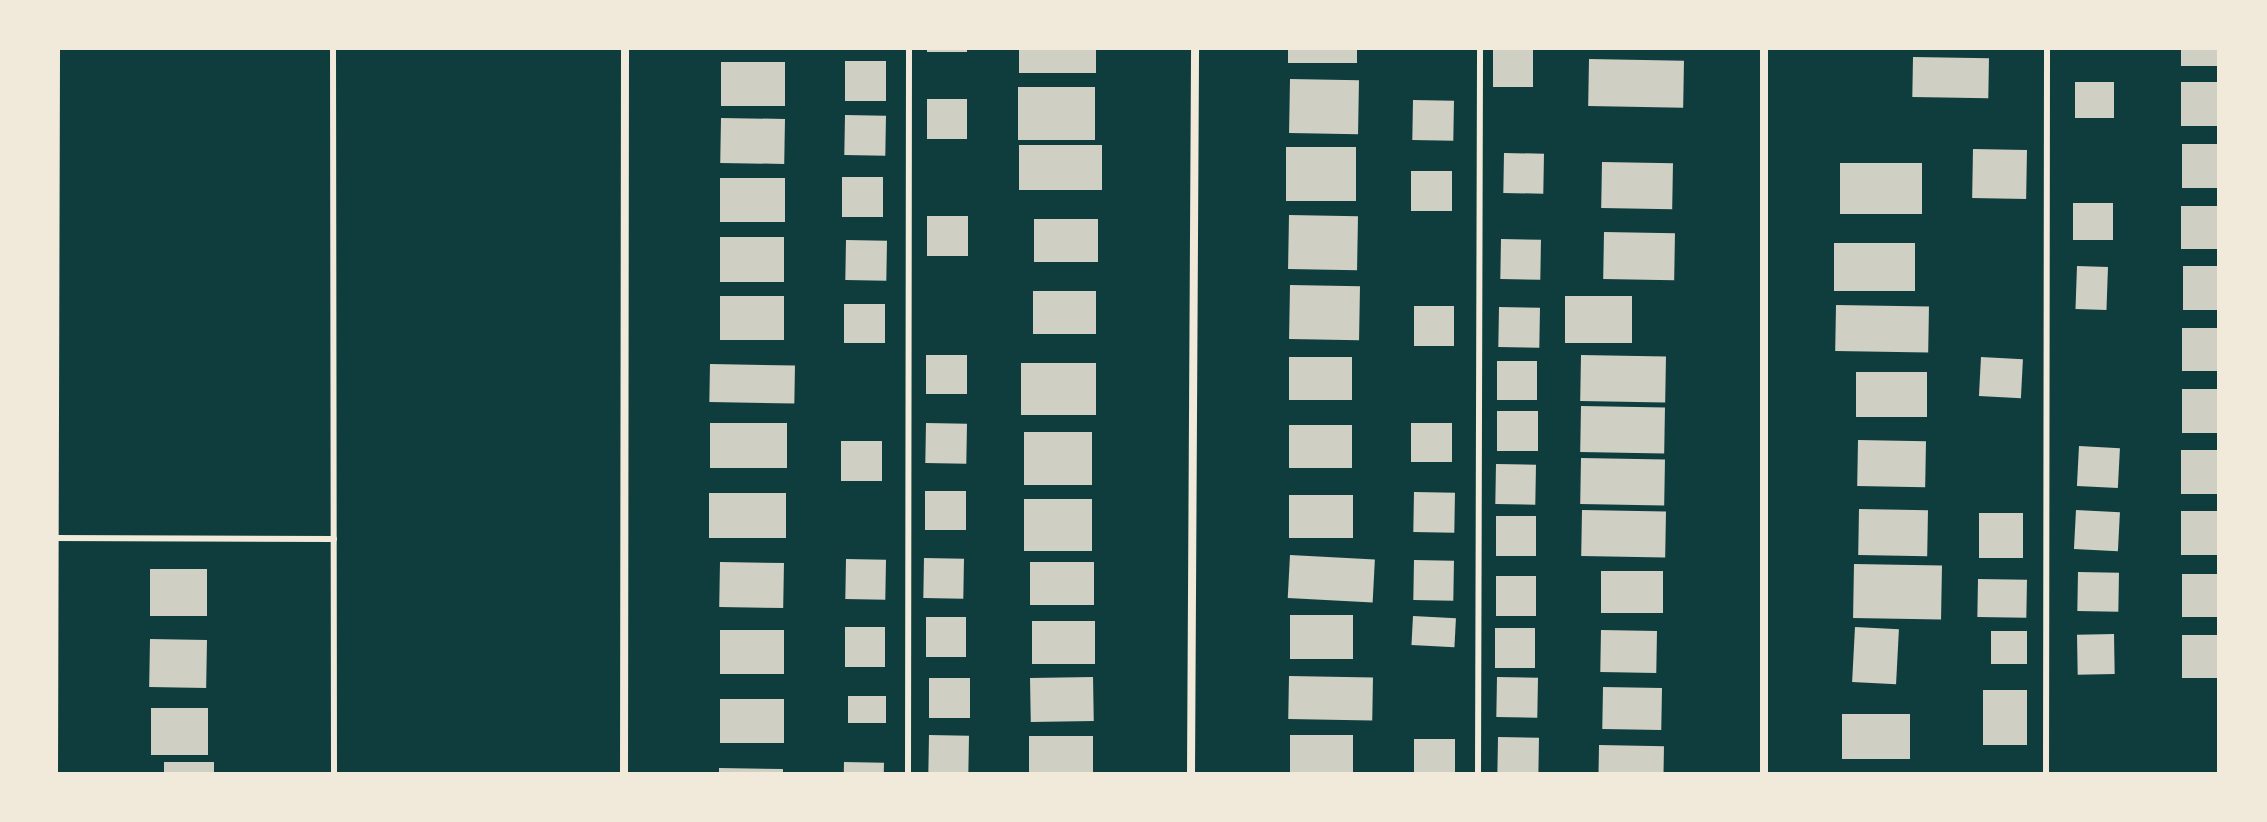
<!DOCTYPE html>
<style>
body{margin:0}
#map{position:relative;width:2267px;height:822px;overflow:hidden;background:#0f3d3e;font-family:"Roboto Condensed",sans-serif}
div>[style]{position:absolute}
.building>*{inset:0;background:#cfcfc3;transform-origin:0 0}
.service>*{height:6px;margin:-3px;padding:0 3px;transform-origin:3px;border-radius:3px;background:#f1e9da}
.minor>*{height:8px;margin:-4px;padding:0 4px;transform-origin:4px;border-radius:4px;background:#f1e9da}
.tertiary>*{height:14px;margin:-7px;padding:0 7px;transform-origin:7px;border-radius:7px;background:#f1e9da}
span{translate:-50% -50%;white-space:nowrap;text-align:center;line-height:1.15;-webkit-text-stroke:8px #f1e9da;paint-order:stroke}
.frame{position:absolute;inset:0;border:50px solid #f1e9da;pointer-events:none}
</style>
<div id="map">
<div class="building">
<i style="left:927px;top:48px;width:40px;height:4px"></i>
<i style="left:1019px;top:48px;width:77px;height:25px"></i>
<i style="left:1288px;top:48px;width:69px;height:15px"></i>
<i style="left:1493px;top:48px;width:40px;height:39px"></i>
<i style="left:2181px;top:48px;width:38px;height:18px"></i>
<i style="left:1913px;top:57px;width:76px;height:40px;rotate:1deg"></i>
<i style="left:1589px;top:59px;width:95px;height:47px;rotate:1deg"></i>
<i style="left:845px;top:61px;width:41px;height:40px"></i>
<i style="left:721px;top:62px;width:64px;height:44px"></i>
<i style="left:1290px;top:79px;width:69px;height:54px;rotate:1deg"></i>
<i style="left:2075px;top:82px;width:39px;height:36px"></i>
<i style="left:2219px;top:82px;width:44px;height:38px;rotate:90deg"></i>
<i style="left:1018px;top:87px;width:77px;height:53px"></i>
<i style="left:927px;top:99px;width:40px;height:40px"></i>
<i style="left:1413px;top:100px;width:41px;height:40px;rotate:1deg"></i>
<i style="left:845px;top:115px;width:41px;height:40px;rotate:1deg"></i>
<i style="left:785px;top:119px;width:45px;height:64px;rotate:91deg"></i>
<i style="left:2219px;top:144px;width:44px;height:37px;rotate:90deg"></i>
<i style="left:1102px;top:145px;width:45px;height:83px;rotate:90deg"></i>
<i style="left:1286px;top:147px;width:70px;height:54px"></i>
<i style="left:1973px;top:149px;width:54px;height:49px;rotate:1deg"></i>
<i style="left:1504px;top:153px;width:40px;height:40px;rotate:1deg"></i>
<i style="left:1602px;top:162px;width:71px;height:46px;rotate:1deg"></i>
<i style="left:1840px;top:163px;width:82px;height:51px"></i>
<i style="left:1411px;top:171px;width:41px;height:40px"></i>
<i style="left:842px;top:177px;width:41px;height:40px"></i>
<i style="left:720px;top:178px;width:65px;height:44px"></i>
<i style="left:2073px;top:203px;width:40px;height:37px"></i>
<i style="left:2181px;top:206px;width:38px;height:43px"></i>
<i style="left:1289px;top:215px;width:69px;height:54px;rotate:1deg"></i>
<i style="left:927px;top:216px;width:41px;height:40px"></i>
<i style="left:1034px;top:219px;width:64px;height:43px"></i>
<i style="left:1604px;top:232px;width:71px;height:47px;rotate:1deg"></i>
<i style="left:720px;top:237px;width:64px;height:45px"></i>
<i style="left:1501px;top:239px;width:40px;height:40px;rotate:1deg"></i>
<i style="left:846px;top:240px;width:41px;height:40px;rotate:1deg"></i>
<i style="left:1834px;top:243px;width:81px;height:48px"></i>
<i style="left:2077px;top:266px;width:31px;height:43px;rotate:2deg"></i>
<i style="left:2183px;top:266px;width:36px;height:44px"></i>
<i style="left:1290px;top:285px;width:70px;height:54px;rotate:1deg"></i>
<i style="left:1033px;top:291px;width:63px;height:43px"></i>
<i style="left:720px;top:296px;width:64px;height:44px"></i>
<i style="left:1565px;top:296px;width:67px;height:47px"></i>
<i style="left:844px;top:304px;width:41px;height:39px"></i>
<i style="left:1836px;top:305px;width:93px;height:46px;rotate:1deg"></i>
<i style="left:1414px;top:306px;width:40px;height:40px"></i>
<i style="left:1499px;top:307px;width:41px;height:40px;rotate:1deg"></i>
<i style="left:2182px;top:328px;width:37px;height:43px"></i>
<i style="left:926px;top:355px;width:41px;height:39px"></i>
<i style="left:1581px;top:355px;width:85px;height:46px;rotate:1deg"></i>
<i style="left:1352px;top:357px;width:43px;height:63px;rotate:90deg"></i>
<i style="left:1981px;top:357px;width:42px;height:39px;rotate:3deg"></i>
<i style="left:1497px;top:361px;width:40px;height:39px"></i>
<i style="left:1021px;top:363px;width:75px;height:52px"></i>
<i style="left:710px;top:364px;width:85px;height:38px;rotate:1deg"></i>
<i style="left:1856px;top:372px;width:71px;height:45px"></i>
<i style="left:2182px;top:389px;width:37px;height:44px"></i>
<i style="left:1581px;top:406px;width:84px;height:46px;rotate:1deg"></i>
<i style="left:1497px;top:411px;width:41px;height:40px"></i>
<i style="left:710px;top:423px;width:77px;height:45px"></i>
<i style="left:926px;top:423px;width:41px;height:40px;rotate:1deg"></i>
<i style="left:1411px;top:423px;width:41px;height:39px"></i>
<i style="left:1289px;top:425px;width:63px;height:43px"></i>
<i style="left:1024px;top:432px;width:68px;height:53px"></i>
<i style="left:1858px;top:440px;width:68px;height:46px;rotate:1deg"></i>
<i style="left:841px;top:441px;width:41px;height:40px"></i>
<i style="left:2079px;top:446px;width:41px;height:40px;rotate:3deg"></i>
<i style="left:2181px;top:450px;width:38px;height:44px"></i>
<i style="left:1581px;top:458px;width:84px;height:46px;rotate:1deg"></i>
<i style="left:1496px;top:464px;width:40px;height:40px;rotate:1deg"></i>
<i style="left:925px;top:491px;width:41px;height:39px"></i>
<i style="left:1414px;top:492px;width:41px;height:40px;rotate:1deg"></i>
<i style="left:709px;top:493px;width:77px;height:45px"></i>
<i style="left:1289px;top:495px;width:64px;height:43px"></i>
<i style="left:1024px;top:499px;width:68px;height:52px"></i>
<i style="left:1859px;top:509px;width:69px;height:46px;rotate:1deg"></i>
<i style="left:1582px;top:510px;width:84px;height:46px;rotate:1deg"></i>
<i style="left:2076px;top:510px;width:44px;height:39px;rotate:3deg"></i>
<i style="left:2181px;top:511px;width:38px;height:44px"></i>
<i style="left:1979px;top:513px;width:44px;height:45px"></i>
<i style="left:1496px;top:516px;width:40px;height:40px"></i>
<i style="left:1290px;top:555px;width:85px;height:43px;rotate:3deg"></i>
<i style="left:924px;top:558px;width:40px;height:40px;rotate:1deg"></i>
<i style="left:846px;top:559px;width:40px;height:40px;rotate:1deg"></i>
<i style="left:1414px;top:560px;width:40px;height:40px;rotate:1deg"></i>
<i style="left:720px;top:562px;width:64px;height:45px;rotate:1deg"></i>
<i style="left:1030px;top:562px;width:64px;height:43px"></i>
<i style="left:1854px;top:564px;width:88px;height:54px;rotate:1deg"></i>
<i style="left:150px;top:569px;width:57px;height:47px"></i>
<i style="left:1601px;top:571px;width:62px;height:42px"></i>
<i style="left:2078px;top:572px;width:41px;height:39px;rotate:1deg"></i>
<i style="left:2182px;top:574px;width:37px;height:43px"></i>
<i style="left:1496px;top:576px;width:40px;height:40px"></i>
<i style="left:1978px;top:579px;width:49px;height:38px;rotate:1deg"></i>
<i style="left:1353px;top:615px;width:44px;height:63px;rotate:90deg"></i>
<i style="left:1413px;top:616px;width:43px;height:29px;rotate:3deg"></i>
<i style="left:926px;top:617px;width:40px;height:40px"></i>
<i style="left:1032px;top:621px;width:63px;height:43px"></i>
<i style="left:845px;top:627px;width:40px;height:40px"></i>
<i style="left:1855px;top:627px;width:44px;height:55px;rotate:3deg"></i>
<i style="left:1495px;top:628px;width:40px;height:40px"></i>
<i style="left:720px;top:630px;width:64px;height:44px"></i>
<i style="left:1601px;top:630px;width:56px;height:42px;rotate:1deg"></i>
<i style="left:1991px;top:631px;width:36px;height:33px"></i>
<i style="left:2114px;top:634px;width:40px;height:37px;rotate:89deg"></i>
<i style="left:2182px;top:635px;width:37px;height:43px"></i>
<i style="left:150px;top:639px;width:57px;height:48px;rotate:1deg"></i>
<i style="left:1289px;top:676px;width:84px;height:43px;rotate:1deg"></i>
<i style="left:1093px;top:677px;width:44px;height:63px;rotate:89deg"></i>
<i style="left:1497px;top:677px;width:41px;height:40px;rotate:1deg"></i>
<i style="left:929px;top:678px;width:41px;height:40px"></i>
<i style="left:1603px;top:687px;width:59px;height:42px;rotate:1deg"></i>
<i style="left:1983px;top:690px;width:44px;height:55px"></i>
<i style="left:848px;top:696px;width:38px;height:27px"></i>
<i style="left:720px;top:699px;width:64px;height:44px"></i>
<i style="left:151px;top:708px;width:57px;height:47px"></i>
<i style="left:1842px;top:714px;width:68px;height:45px"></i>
<i style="left:929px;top:735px;width:40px;height:39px;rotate:1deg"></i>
<i style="left:1290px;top:735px;width:63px;height:39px"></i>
<i style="left:1029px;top:736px;width:64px;height:38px"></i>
<i style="left:1498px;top:737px;width:41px;height:37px;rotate:1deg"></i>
<i style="left:1414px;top:739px;width:41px;height:35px"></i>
<i style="left:1599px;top:745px;width:65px;height:29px;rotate:1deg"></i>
<i style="left:164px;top:762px;width:50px;height:12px"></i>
<i style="left:844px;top:762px;width:40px;height:12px;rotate:1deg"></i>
<i style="clip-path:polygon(719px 768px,783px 769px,783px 774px,719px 774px)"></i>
</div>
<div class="service">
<i style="left:333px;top:48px;width:726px;rotate:89.92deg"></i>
<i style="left:53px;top:538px;width:281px;rotate:0.2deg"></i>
<i style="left:908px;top:774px;width:726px;rotate:-89.92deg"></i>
<i style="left:1478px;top:774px;width:726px;rotate:-89.84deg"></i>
<i style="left:2046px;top:774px;width:726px;rotate:-89.92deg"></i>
</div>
<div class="minor">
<i style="left:1764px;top:48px;width:726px;rotate:90deg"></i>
<i style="left:624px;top:774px;width:726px;rotate:-89.92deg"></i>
<i style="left:1191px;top:774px;width:726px;rotate:-89.68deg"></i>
</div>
<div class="tertiary">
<i style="left:51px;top:774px;width:726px;rotate:-89.84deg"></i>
</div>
<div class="frame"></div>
</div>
